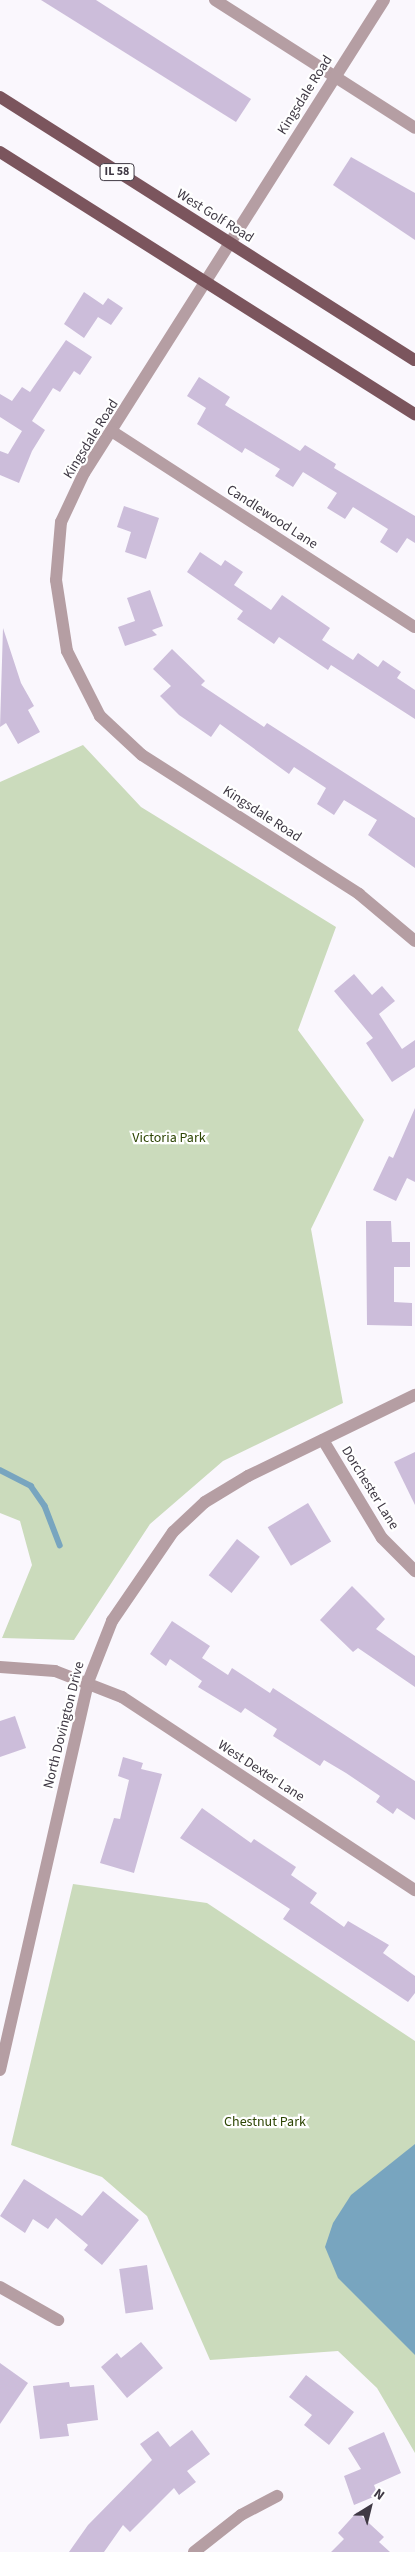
<!DOCTYPE html>
<style>
body{margin:0}
#map{position:relative;width:415px;height:2552px;overflow:hidden;background:#faf7fd;font-family:"Source Sans 3",sans-serif}
div>[style]{position:absolute}
.green>*{inset:0;background:#cbdbbc}
.water>*{inset:0;background:#78a5bf}
.stream>*{height:5.5px;margin:-2.75px;padding:0 2.75px;transform-origin:2.75px;border-radius:2.75px;background:#78a5bf}
.building>*{inset:0;background:#ccbdda;transform-origin:0 0}
.minor>*{height:12px;margin:-6px;padding:0 6px;transform-origin:6px;border-radius:6px;background:#b59ea3}
.major>*{height:12px;margin:-6px;padding:0 6px;transform-origin:6px;border-radius:6px;background:#7b555d}
span{translate:-50% -50%;white-space:nowrap;text-align:center;line-height:1.15;-webkit-text-stroke:4.5px #fff;paint-order:stroke}
.shield-label span{padding:1px 4px;background:#fff;border:1px solid;border-radius:4px;-webkit-text-stroke-width:0}
.shield-label{font-size:12px;color:#3f3944;font-weight:700}
.street-label{font-size:14px;color:#3f3944}
.park-label{font-size:14px;color:#2e4605}
.north{position:absolute;left:345px;top:2482px;width:50px;height:50px;-webkit-text-stroke:4px #fff;paint-order:stroke;rotate:36deg;font-size:14px;font-weight:700;line-height:20px;text-align:center;color:#3f3944}
.north::after{content:'';display:block;margin:auto;width:18px;height:22px;background:#3f3944;clip-path:polygon(50% 0,100% 100%,50% 72%,0 100%)}
</style>
<div id="map">
<div class="green">
<i style="clip-path:polygon(83px 745px,141px 807px,336px 927px,298px 1030px,364px 1120px,311px 1229px,343px 1403px,223px 1461px,150px 1524px,74px 1640px,2px 1638px,32px 1565px,20px 1521px,0 1513px,0 782px)"></i>
<i style="clip-path:polygon(73px 1884px,207px 1903px,415px 2041px,415px 2453px,377px 2388px,338px 2351px,210px 2360px,147px 2216px,102px 2177px,11px 2145px)"></i>
</div>
<div class="water">
<i style="clip-path:polygon(415px 2144px,415px 2355px,338px 2278px,325px 2247px,333px 2223px,351px 2195px)"></i>
</div>
<div class="stream">
<i style="left:0;top:1470px;width:35px;rotate:27deg"></i>
<i style="left:31px;top:1486px;width:24px;rotate:55deg"></i>
<i style="left:45px;top:1506px;width:42px;rotate:69deg"></i>
</div>
<div class="building">
<i style="clip-path:polygon(41px 0,96px 0,251px 99px,236px 122px)"></i>
<i style="clip-path:polygon(351px 157px,415px 193px,415px 240px,333px 185px)"></i>
<i style="clip-path:polygon(84px 292px,103px 305px,108px 298px,123px 308px,111px 325px,98px 317px,84px 338px,64px 324px)"></i>
<i style="clip-path:polygon(66px 340px,92px 357px,80px 375px,74px 371px,60px 392px,53px 388px,32px 421px,45px 430px,32px 451px,19px 483px,0 475px,0 451px,8px 454px,22px 431px,0 417px,0 394px,12px 401px,22px 387px,30px 392px)"></i>
<i style="clip-path:polygon(199px 377px,230px 397px,225px 405px,300px 451px,305px 445px,336px 464px,334px 468px,415px 516px,415px 543px,407px 538px,397px 553px,380px 542px,388px 529px,353px 507px,345px 519px,327px 508px,337px 493px,303px 472px,293px 487px,275px 476px,280px 469px,245px 448px,242px 453px,197px 424px,206px 408px,187px 396px)"></i>
<i style="clip-path:polygon(124px 506px,159px 518px,146px 559px,125px 552px,131px 532px,117px 527px)"></i>
<i style="clip-path:polygon(200px 552px,221px 566px,225px 560px,243px 572px,234px 585px,271px 610px,282px 595px,330px 628px,322px 640px,353px 660px,358px 653px,378px 667px,383px 660px,401px 672px,397px 678px,415px 690px,415px 719px,331px 665px,328px 670px,279px 637px,274px 644px,237px 619px,243px 611px,187px 572px)"></i>
<i style="clip-path:polygon(150px 590px,163px 626px,152px 630px,157px 635px,125px 646px,118px 627px,135px 621px,127px 598px)"></i>
<i style="clip-path:polygon(3px 628px,21px 683px,34px 706px,28px 710px,40px 732px,18px 744px,6px 723px,0 727px)"></i>
<i style="clip-path:polygon(172px 649px,205px 681px,201px 685px,264px 727px,267px 723px,415px 818px,415px 868px,368px 835px,377px 820px,344px 800px,334px 815px,317px 804px,326px 788px,294px 767px,289px 774px,220px 724px,211px 737px,179px 715px,160px 696px,171px 686px,153px 669px)"></i>
<i style="clip-path:polygon(354px 974px,372px 995px,382px 986px,395px 1001px,379px 1014px,402px 1049px,415px 1040px,415px 1067px,392px 1082px,366px 1043px,373px 1038px,334px 991px)"></i>
<i style="clip-path:polygon(415px 1108px,415px 1182px,407px 1178px,396px 1201px,373px 1190px,389px 1156px,393px 1158px)"></i>
<i style="clip-path:polygon(366px 1221px,391px 1221px,392px 1242px,410px 1242px,410px 1267px,394px 1267px,394px 1302px,412px 1303px,412px 1326px,367px 1325px)"></i>
<i style="clip-path:polygon(415px 1452px,415px 1505px,394px 1462px)"></i>
<i style="left:308px;top:1503px;width:45px;height:47px;rotate:59deg"></i>
<i style="left:237px;top:1539px;width:29px;height:46px;rotate:38deg"></i>
<i style="clip-path:polygon(352px 1586px,385px 1619px,376px 1629px,415px 1656px,415px 1687px,358px 1648px,353px 1652px,320px 1620px)"></i>
<i style="clip-path:polygon(172px 1621px,210px 1646px,202px 1658px,228px 1675px,232px 1668px,270px 1693px,273px 1688px,415px 1781px,415px 1820px,397px 1808px,393px 1814px,376px 1802px,380px 1796px,346px 1773px,324px 1760px,320px 1766px,273px 1736px,277px 1729px,245px 1708px,241px 1713px,198px 1687px,202px 1681px,170px 1659px,166px 1666px,150px 1654px)"></i>
<i style="clip-path:polygon(15px 1716px,26px 1748px,0 1757px,0 1721px)"></i>
<i style="clip-path:polygon(123px 1757px,143px 1763px,141px 1769px,162px 1774px,134px 1873px,100px 1863px,114px 1818px,120px 1819px,129px 1780px,118px 1776px)"></i>
<i style="clip-path:polygon(202px 1808px,251px 1843px,254px 1839px,296px 1867px,291px 1875px,317px 1893px,310px 1903px,344px 1927px,348px 1921px,389px 1945px,383px 1953px,415px 1976px,415px 1993px,408px 2002px,283px 1919px,290px 1909px,180px 1838px)"></i>
<i style="clip-path:polygon(24px 2179px,82px 2216px,103px 2191px,139px 2220px,102px 2265px,84px 2250px,88px 2245px,56px 2218px,48px 2229px,33px 2219px,25px 2233px,0 2216px)"></i>
<i style="left:147px;top:2265px;width:45px;height:28px;rotate:82deg"></i>
<i style="clip-path:polygon(141px 2342px,163px 2368px,127px 2398px,101px 2367px,117px 2353px,121px 2358px)"></i>
<i style="clip-path:polygon(0 2363px,28px 2383px,0 2424px)"></i>
<i style="clip-path:polygon(306px 2375px,354px 2412px,329px 2445px,304px 2425px,312px 2415px,289px 2397px)"></i>
<i style="clip-path:polygon(69px 2382px,70px 2387px,94px 2385px,98px 2420px,67px 2424px,69px 2436px,40px 2439px,33px 2386px)"></i>
<i style="clip-path:polygon(192px 2430px,210px 2454px,187px 2471px,196px 2482px,179px 2495px,174px 2488px,130px 2532px,123px 2525px,104px 2552px,69px 2552px,88px 2525px,152px 2460px,140px 2444px,158px 2431px,170px 2447px)"></i>
<i style="clip-path:polygon(384px 2432px,401px 2473px,374px 2485px,378px 2495px,354px 2505px,344px 2476px,361px 2469px,348px 2448px)"></i>
<i style="clip-path:polygon(357px 2512px,384px 2537px,379px 2542px,390px 2552px,331px 2552px,344px 2539px,338px 2533px)"></i>
</div>
<div class="minor">
<i style="left:215px;top:0;width:237px;rotate:32.6deg"></i>
<i style="left:384px;top:0;width:560px;rotate:122.38deg"></i>
<i style="left:84px;top:473px;width:54px;rotate:115.1deg"></i>
<i style="left:61px;top:522px;width:58px;rotate:94.9deg"></i>
<i style="left:56px;top:580px;width:72px;rotate:81.2deg"></i>
<i style="left:67px;top:651px;width:73px;rotate:63.1deg"></i>
<i style="left:100px;top:716px;width:57px;rotate:42.9deg"></i>
<i style="left:142px;top:755px;width:258px;rotate:32.6deg"></i>
<i style="left:359px;top:894px;width:73px;rotate:40deg"></i>
<i style="left:113px;top:432px;width:359px;rotate:32.9deg"></i>
<i style="left:323px;top:1440px;width:114px;rotate:59deg"></i>
<i style="left:382px;top:1538px;width:47px;rotate:45deg"></i>
<i style="left:0;top:1667px;width:55px;rotate:4.2deg"></i>
<i style="left:55px;top:1671px;width:72px;rotate:21.2deg"></i>
<i style="left:122px;top:1697px;width:351px;rotate:33.4deg"></i>
<i style="left:0;top:2070px;width:398px;rotate:-77.2deg"></i>
<i style="left:88px;top:1682px;width:66px;rotate:-68.5deg"></i>
<i style="left:112px;top:1621px;width:108px;rotate:-55.6deg"></i>
<i style="left:173px;top:1532px;width:44px;rotate:-43.2deg"></i>
<i style="left:205px;top:1502px;width:50px;rotate:-31.2deg"></i>
<i style="left:248px;top:1476px;width:186px;rotate:-25.9deg"></i>
<i style="left:0;top:2287px;width:67px;rotate:29.6deg"></i>
<i style="left:194px;top:2552px;width:60px;rotate:-38.2deg"></i>
<i style="left:241px;top:2515px;width:41px;rotate:-27.8deg"></i>
</div>
<div class="major">
<i style="left:0;top:97px;width:491px;rotate:32.4deg"></i>
<i style="left:0;top:152px;width:491px;rotate:32.3deg"></i>
</div>
<div class="shield-label">
<span style="left:117px;top:172px">IL 58</span>
</div>
<div class="street-label">
<span style="left:305px;top:95px;rotate:-58deg">Kingsdale Road</span>
<span style="left:215px;top:216px;rotate:32deg">West Golf Road</span>
<span style="left:91px;top:439px;rotate:-58deg">Kingsdale Road</span>
<span style="left:272px;top:517px;rotate:33deg">Candlewood Lane</span>
<span style="left:262px;top:814px;rotate:33deg">Kingsdale Road</span>
<span style="left:370px;top:1488px;rotate:58deg">Dorchester Lane</span>
<span style="left:64px;top:1725px;rotate:-76deg">North Dovington Drive</span>
<span style="left:261px;top:1771px;rotate:33deg">West Dexter Lane</span>
</div>
<div class="park-label">
<span style="left:169px;top:1138px">Victoria Park</span>
<span style="left:265px;top:2122px">Chestnut Park</span>
</div>
<div class="north">N</div>
</div>
